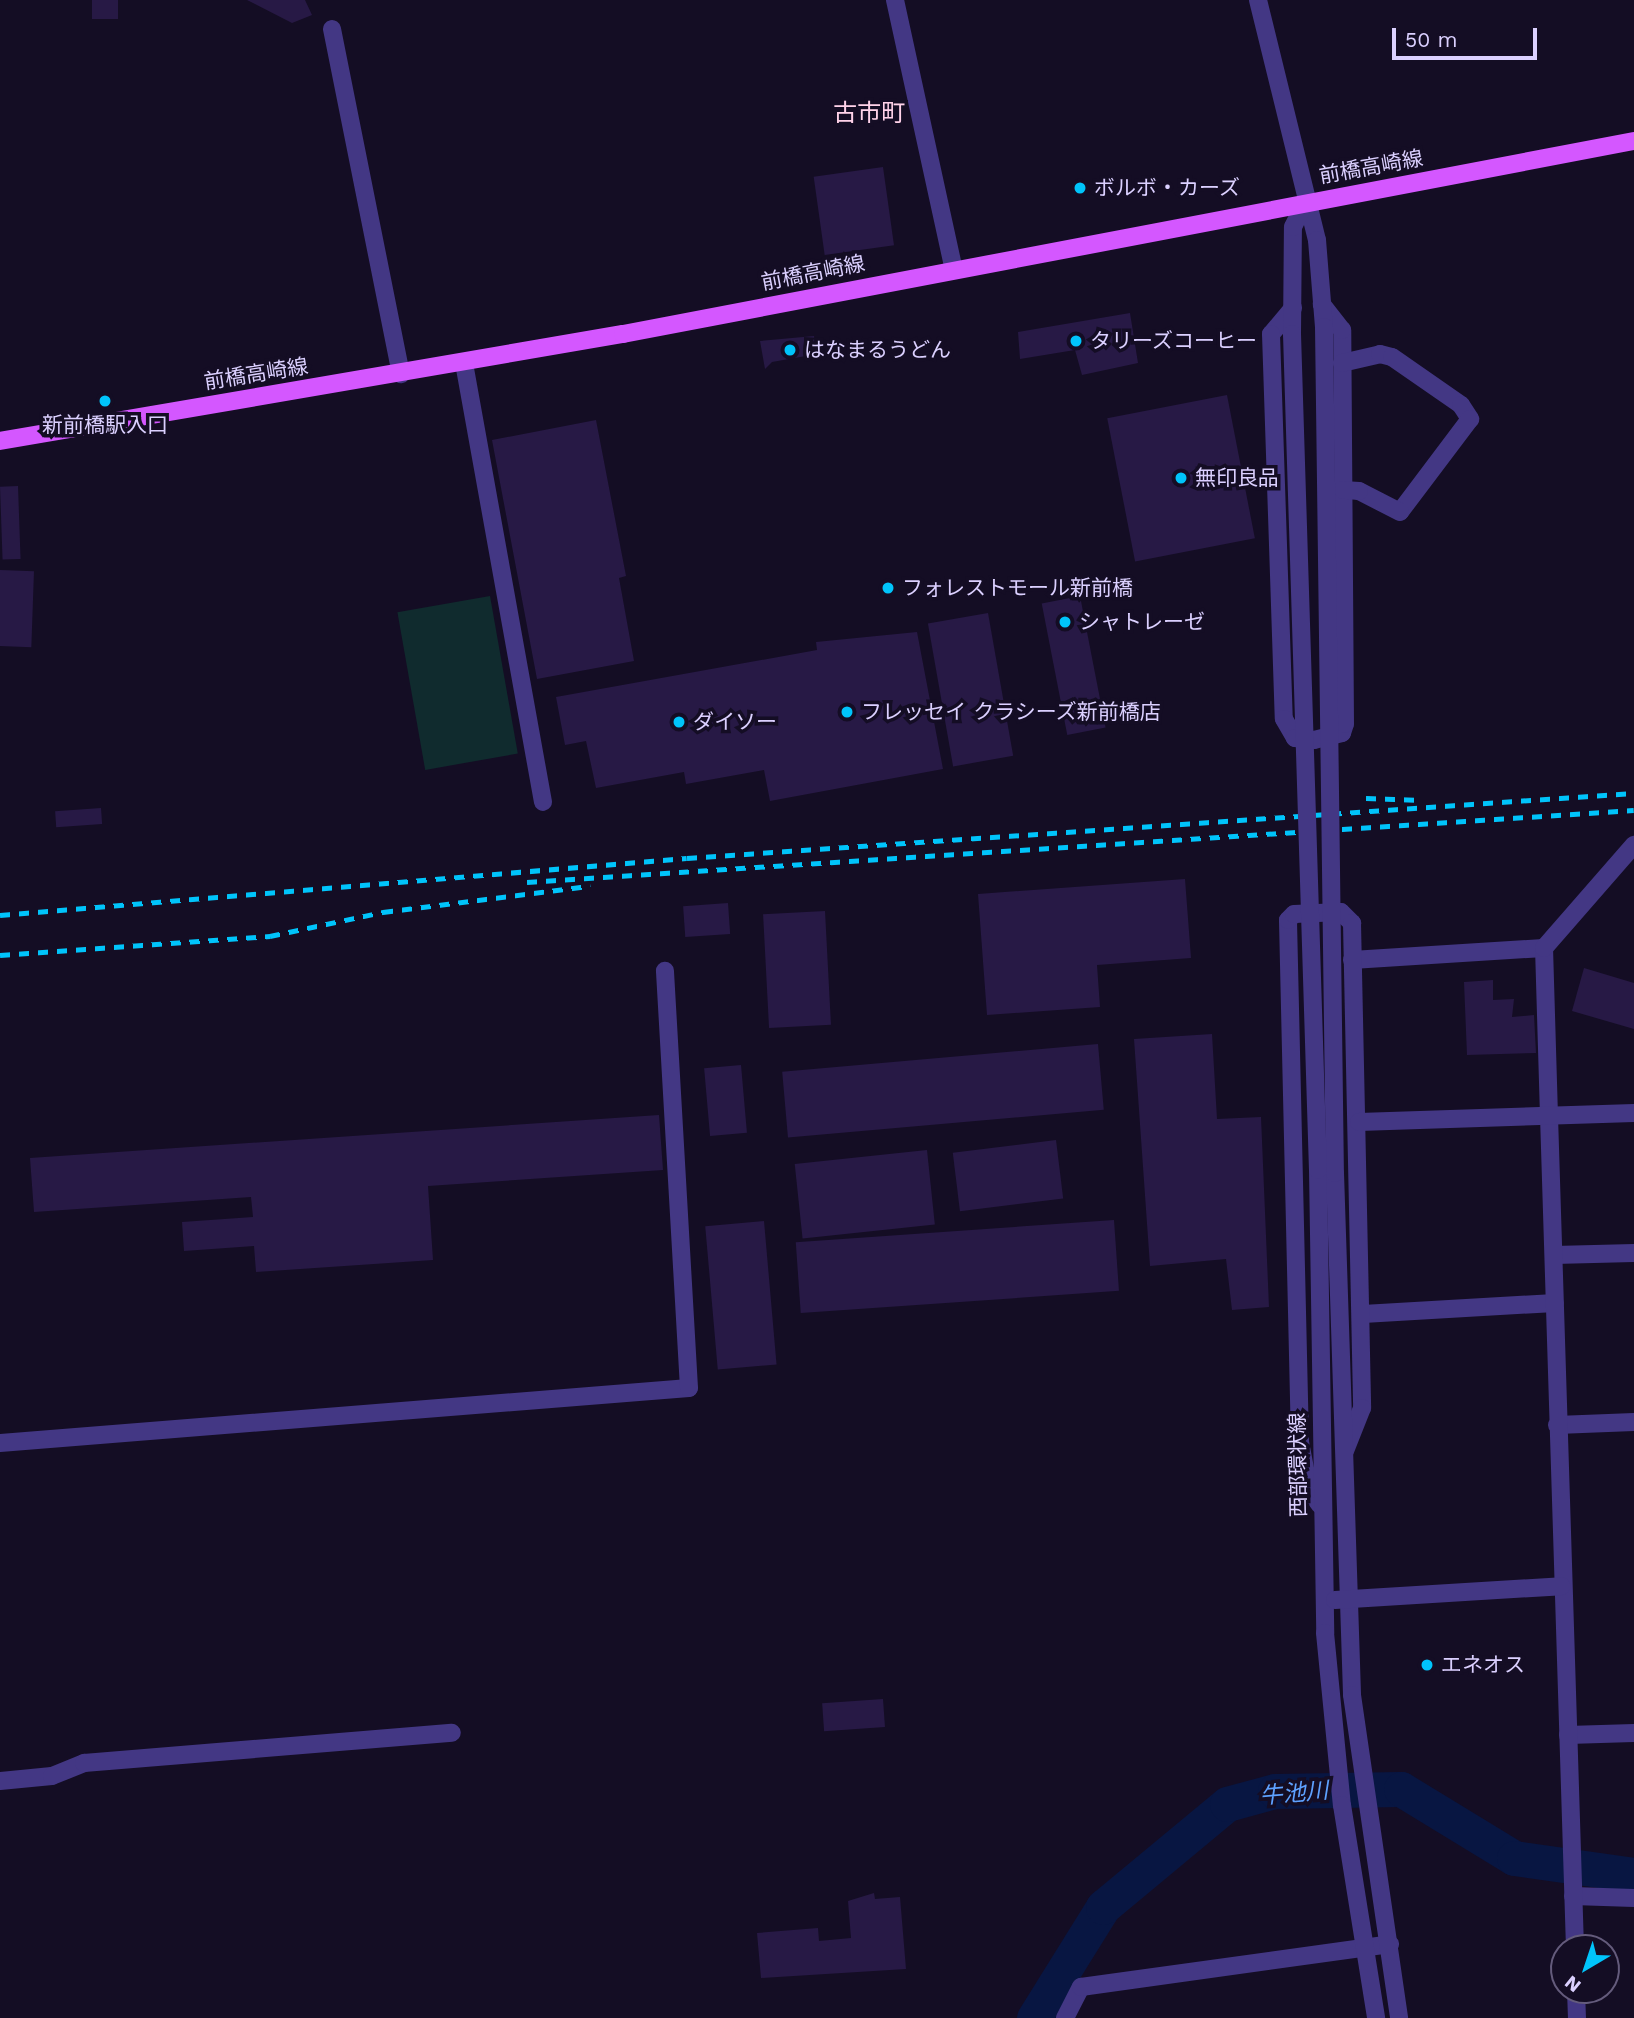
<!DOCTYPE html>
<meta charset="utf-8">
<style>
body{margin:0}
#map{position:relative;width:1634px;height:2018px;overflow:hidden;background:#140d24;font-family:"Work Sans","Noto Sans JP",sans-serif}
div>[style]{position:absolute}
.green>*{inset:0;background:#102b2e;transform-origin:0 0}
.river>*{height:35px;margin:-17.5px;padding:0 17.5px;transform-origin:17.5px;border-radius:17.5px;background:#081642}
.building>*{inset:0;background:#271945;transform-origin:0 0}
.minor>*{height:18px;margin:-9px;padding:0 9px;transform-origin:9px;border-radius:9px;background:#433784}
.tertiary>*{height:18px;margin:-9px;padding:0 9px;transform-origin:9px;border-radius:9px;background:#433784}
.primary>*{height:18px;margin:-9px;padding:0 9px;transform-origin:9px;border-radius:9px;background:#d457ff}
.rail>*{height:5px;margin-top:-2.5px;transform-origin:0;background:repeating-linear-gradient(90deg,#00c4fb 0 10px,transparent 0 19px)}
.tertiary-bridge>*{height:18px;margin:-9px;padding:0 9px;transform-origin:9px;border-radius:9px;background:#433784}
.dots>*{width:19px;height:19px;translate:-50% -50%;box-sizing:border-box;border:4px solid #140d24;border-radius:50%}
span{translate:-50% -50%;white-space:nowrap;text-align:center;line-height:1.15;-webkit-text-stroke:7px #140d24;paint-order:stroke}
.street-label{font-size:21px;color:#dbd0ff}
.poi-label{font-size:21px;color:#dbd0ff}
.left{translate:0 -50%;text-align:left}
.water-label{font-size:23px;color:#5ea1ff;font-style:italic}
.quarter-label{font-size:24px;color:#ffd2e9}
.north{position:absolute;left:1550px;top:1934px;width:70px;height:70px;box-sizing:border-box;background:#140d24;border:2px solid #645b7c;border-radius:50%;rotate:219deg;font-size:19px;font-weight:700;line-height:28px;text-align:center;color:#dbd0ff}
.north::after{content:'';display:block;margin:auto;width:24px;height:32px;background:#00c4fb;clip-path:polygon(50% 0,100% 100%,50% 72%,0 100%)}
.scale{position:absolute;left:1392px;top:28px;width:145px;height:32px;box-sizing:border-box;border:4px solid #dbd0ff;border-top:0;padding-left:9px;font-size:21px;line-height:24px;white-space:nowrap;color:#dbd0ff;-webkit-text-stroke:5px #140d24;paint-order:stroke}
</style>
<div id="map">
<div class="green">
<i style="left:490px;top:596px;width:160px;height:94px;rotate:80deg"></i>
</div>
<div class="river">
<i style="left:1034px;top:2018px;width:131px;rotate:-58.1deg"></i>
<i style="left:1103px;top:1907px;width:161px;rotate:-39.7deg"></i>
<i style="left:1227px;top:1804px;width:50px;rotate:-15.2deg"></i>
<i style="left:1275px;top:1791px;width:126px;rotate:-0.9deg"></i>
<i style="left:1401px;top:1789px;width:132px;rotate:31.4deg"></i>
<i style="left:1514px;top:1858px;width:121px;rotate:8.1deg"></i>
</div>
<div class="building">
<i style="left:92px;top:0;width:26px;height:19px"></i>
<i style="clip-path:polygon(247px 0,305px 0,312px 15px,292px 23px)"></i>
<i style="left:883px;top:167px;width:79px;height:70px;rotate:82deg"></i>
<i style="clip-path:polygon(1130px 313px,1138px 363px,1082px 375px,1075px 350px,1020px 359px,1018px 332px)"></i>
<i style="clip-path:polygon(814px 336px,817px 354px,772px 362px,765px 369px,760px 341px)"></i>
<i style="left:1227px;top:395px;width:146px;height:122px;rotate:79deg"></i>
<i style="clip-path:polygon(596px 420px,626px 576px,619px 578px,634px 661px,537px 679px,492px 440px)"></i>
<i style="left:18px;top:486px;width:73px;height:18px;rotate:88deg"></i>
<i style="left:0;top:570px;width:34px;height:76px;rotate:2deg"></i>
<i style="left:1080px;top:596px;width:134px;height:39px;rotate:79deg"></i>
<i style="left:988px;top:613px;width:145px;height:61px;rotate:80deg"></i>
<i style="clip-path:polygon(917px 632px,943px 769px,770px 801px,764px 770px,686px 784px,684px 772px,596px 788px,586px 741px,565px 745px,556px 697px,817px 650px,816px 642px)"></i>
<i style="left:101px;top:808px;width:16px;height:46px;rotate:86deg"></i>
<i style="clip-path:polygon(1185px 879px,1191px 958px,1097px 965px,1100px 1007px,987px 1015px,978px 894px)"></i>
<i style="left:728px;top:903px;width:31px;height:45px;rotate:86deg"></i>
<i style="left:825px;top:911px;width:114px;height:62px;rotate:87deg"></i>
<i style="clip-path:polygon(1584px 968px,1634px 983px,1634px 1029px,1572px 1011px)"></i>
<i style="clip-path:polygon(1493px 980px,1493px 1000px,1514px 999px,1512px 1017px,1534px 1015px,1536px 1053px,1467px 1055px,1464px 982px)"></i>
<i style="clip-path:polygon(1212px 1034px,1217px 1119px,1261px 1117px,1269px 1307px,1232px 1310px,1226px 1259px,1150px 1266px,1134px 1039px)"></i>
<i style="left:1098px;top:1044px;width:66px;height:317px;rotate:85deg"></i>
<i style="left:741px;top:1065px;width:68px;height:37px;rotate:85deg"></i>
<i style="clip-path:polygon(659px 1115px,663px 1170px,428px 1186px,433px 1260px,256px 1272px,254px 1246px,184px 1251px,182px 1222px,253px 1217px,251px 1197px,34px 1212px,30px 1158px)"></i>
<i style="left:1056px;top:1140px;width:59px;height:104px;rotate:83deg"></i>
<i style="left:927px;top:1150px;width:75px;height:133px;rotate:84deg"></i>
<i style="left:1114px;top:1220px;width:71px;height:319px;rotate:86deg"></i>
<i style="left:764px;top:1221px;width:144px;height:59px;rotate:85deg"></i>
<i style="left:883px;top:1699px;width:28px;height:61px;rotate:86deg"></i>
<i style="clip-path:polygon(874px 1893px,875px 1899px,900px 1897px,906px 1969px,761px 1978px,757px 1933px,818px 1928px,819px 1941px,851px 1938px,848px 1901px)"></i>
</div>
<div class="minor">
<i style="left:895px;top:0;width:273px;rotate:77.7deg"></i>
<i style="left:332px;top:29px;width:352px;rotate:78.7deg"></i>
<i style="left:1293px;top:308px;width:34px;rotate:130deg"></i>
<i style="left:1271px;top:334px;width:385px;rotate:88.1deg"></i>
<i style="left:1284px;top:719px;width:22px;rotate:60deg"></i>
<i style="left:1295px;top:738px;width:19px;rotate:6deg"></i>
<i style="left:1314px;top:740px;width:29px;rotate:-14deg"></i>
<i style="left:1342px;top:733px;width:9px;rotate:-72deg"></i>
<i style="left:1345px;top:724px;width:394px;rotate:-90.4deg"></i>
<i style="left:1342px;top:330px;width:33px;rotate:-128deg"></i>
<i style="left:464px;top:363px;width:446px;rotate:79.8deg"></i>
<i style="left:1342px;top:363px;width:39px;rotate:-13deg"></i>
<i style="left:1380px;top:354px;width:12px;rotate:14deg"></i>
<i style="left:1392px;top:357px;width:84px;rotate:34.8deg"></i>
<i style="left:1461px;top:405px;width:17px;rotate:57deg"></i>
<i style="left:1470px;top:419px;width:116px;rotate:127deg"></i>
<i style="left:1400px;top:512px;width:46px;rotate:-152.9deg"></i>
<i style="left:1359px;top:491px;width:16px;rotate:-176deg"></i>
<i style="left:1352px;top:960px;width:192px;rotate:-3.6deg"></i>
<i style="left:1549px;top:1116px;width:168px;rotate:-91.7deg"></i>
<i style="left:1544px;top:948px;width:137px;rotate:-48.9deg"></i>
<i style="left:1554px;top:1255px;width:80px;rotate:-1.4deg"></i>
<i style="left:1363px;top:1314px;width:192px;rotate:-3.3deg"></i>
<i style="left:1557px;top:1425px;width:77px;rotate:-2.2deg"></i>
<i style="left:0;top:1443px;width:691px;rotate:-4.56deg"></i>
<i style="left:689px;top:1388px;width:418px;rotate:-93.3deg"></i>
<i style="left:1320px;top:1505px;width:19px;rotate:-126deg"></i>
<i style="left:1309px;top:1490px;width:49px;rotate:-100.6deg"></i>
<i style="left:1300px;top:1442px;width:522px;rotate:-91.32deg"></i>
<i style="left:1288px;top:920px;width:8px;rotate:-45deg"></i>
<i style="left:1294px;top:914px;width:47px;rotate:-2.4deg"></i>
<i style="left:1341px;top:912px;width:16px;rotate:45deg"></i>
<i style="left:1352px;top:923px;width:485px;rotate:88.8deg"></i>
<i style="left:1362px;top:1408px;width:46px;rotate:111.6deg"></i>
<i style="left:1568px;top:1735px;width:66px;rotate:-1.7deg"></i>
<i style="left:0;top:1781px;width:52px;rotate:-5.5deg"></i>
<i style="left:52px;top:1776px;width:35px;rotate:-22deg"></i>
<i style="left:84px;top:1763px;width:369px;rotate:-4.7deg"></i>
<i style="left:1573px;top:1896px;width:61px;rotate:1.9deg"></i>
<i style="left:1065px;top:2018px;width:35px;rotate:-63deg"></i>
<i style="left:1081px;top:1987px;width:312px;rotate:-7.9deg"></i>
</div>
<div class="tertiary">
<i style="left:1258px;top:0;width:247px;rotate:76.2deg"></i>
<i style="left:1317px;top:240px;width:87px;rotate:85.4deg"></i>
<i style="left:1292px;top:334px;width:107px;rotate:-89.5deg"></i>
<i style="left:1293px;top:227px;width:28px;rotate:-64deg"></i>
<i style="left:1549px;top:1116px;width:832px;rotate:88.21deg"></i>
<i style="left:1359px;top:1122px;width:275px;rotate:-1.9deg"></i>
<i style="left:1318px;top:1170px;width:463px;rotate:89.1deg"></i>
<i style="left:1325px;top:1633px;width:173px;rotate:84.4deg"></i>
<i style="left:1342px;top:1805px;width:216px;rotate:80.9deg"></i>
<i style="left:1335px;top:1173px;width:522px;rotate:88.13deg"></i>
<i style="left:1352px;top:1695px;width:326px;rotate:81.7deg"></i>
<i style="left:1335px;top:1600px;width:227px;rotate:-3.5deg"></i>
<i style="left:1576px;top:1990px;width:28px;rotate:88deg"></i>
</div>
<div class="primary">
<i style="left:0;top:441px;width:632px;rotate:-9.75deg"></i>
<i style="left:623px;top:334px;width:1029px;rotate:-10.81deg"></i>
</div>
<div class="rail">
<i style="left:1366px;top:798px;width:56px;rotate:2deg"></i>
<i style="left:527px;top:882px;width:1109px;rotate:-3.72deg"></i>
<i style="left:0;top:915px;width:689px;rotate:-4.74deg"></i>
<i style="left:687px;top:858px;width:949px;rotate:-3.93deg"></i>
<i style="left:0;top:955px;width:271px;rotate:-4deg"></i>
<i style="left:270px;top:936px;width:116px;rotate:-12deg"></i>
<i style="left:383px;top:912px;width:209px;rotate:-7.2deg"></i>
</div>
<div class="tertiary-bridge">
<i style="left:1324px;top:327px;width:846px;rotate:89.26deg"></i>
<i style="left:1292px;top:334px;width:836px;rotate:88.22deg"></i>
</div>
<div class="dots">
<i style="left:1080px;top:188px;background:#00c4fb"></i>
<i style="left:1076px;top:341px;background:#00c4fb"></i>
<i style="left:790px;top:350px;background:#00c4fb"></i>
<i style="left:105px;top:401px;background:#00c4fb"></i>
<i style="left:1181px;top:478px;background:#00c4fb"></i>
<i style="left:888px;top:588px;background:#00c4fb"></i>
<i style="left:1065px;top:622px;background:#00c4fb"></i>
<i style="left:847px;top:712px;background:#00c4fb"></i>
<i style="left:679px;top:722px;background:#00c4fb"></i>
<i style="left:1427px;top:1665px;background:#00c4fb"></i>
</div>
<div class="street-label">
<span style="left:1371px;top:167px;rotate:-10deg">前橋高崎線</span>
<span style="left:813px;top:273px;rotate:-11deg">前橋高崎線</span>
<span style="left:256px;top:374px;rotate:-9deg">前橋高崎線</span>
<span style="left:1298px;top:1465px;rotate:-91deg">西部環状線</span>
</div>
<div class="poi-label">
<span class="left" style="left:1094px;top:188px">ボルボ・カーズ</span>
<span class="left" style="left:1090px;top:341px">タリーズコーヒー</span>
<span class="left" style="left:804px;top:350px">はなまるうどん</span>
<span style="left:105px;top:425px">新前橋駅入口</span>
<span class="left" style="left:1195px;top:478px">無印良品</span>
<span class="left" style="left:902px;top:588px">フォレストモール新前橋</span>
<span class="left" style="left:1079px;top:622px">シャトレーゼ</span>
<span class="left" style="left:861px;top:712px">フレッセイ クラシーズ新前橋店</span>
<span class="left" style="left:693px;top:722px">ダイソー</span>
<span class="left" style="left:1441px;top:1665px">エネオス</span>
</div>
<div class="water-label">
<span style="left:1294px;top:1794px;rotate:-5deg">牛池川</span>
</div>
<div class="quarter-label">
<span style="left:869px;top:114px">古市町</span>
</div>
<div class="north">N</div>
<div class="scale">50 m</div>
</div>
